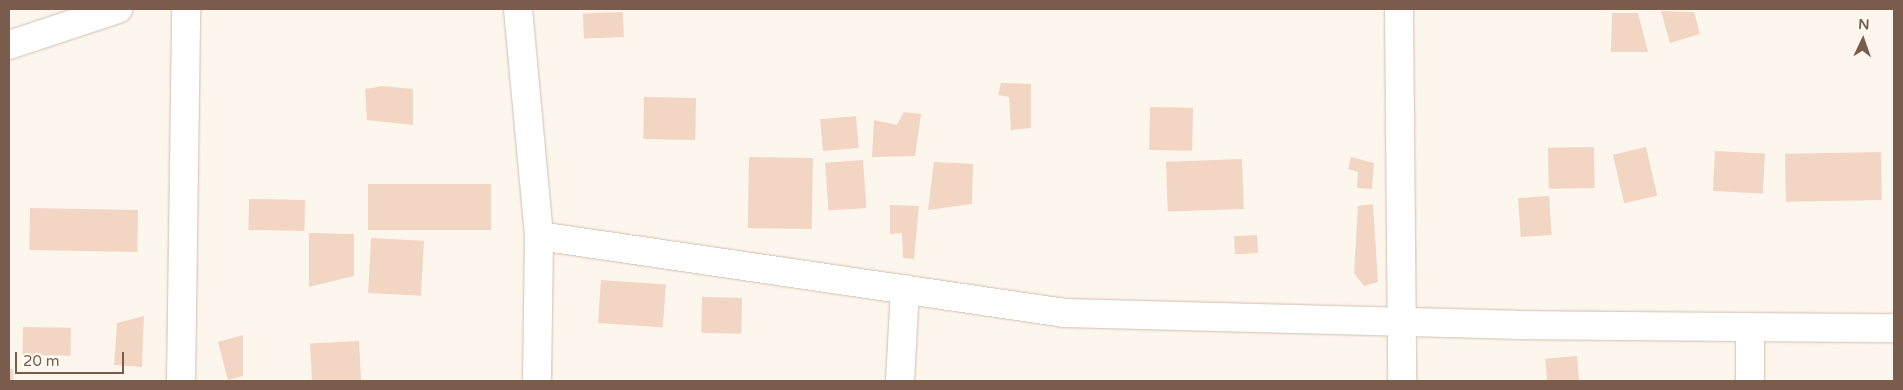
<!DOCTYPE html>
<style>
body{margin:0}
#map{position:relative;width:1903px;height:390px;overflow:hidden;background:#fdf6ec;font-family:"Varela Round",sans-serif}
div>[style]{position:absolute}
.building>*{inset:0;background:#f3d5c3;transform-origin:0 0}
.roads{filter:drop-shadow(0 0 1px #d1beb0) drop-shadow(0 0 1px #d1beb0)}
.minor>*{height:28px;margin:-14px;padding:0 14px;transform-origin:14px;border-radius:14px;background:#fff}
span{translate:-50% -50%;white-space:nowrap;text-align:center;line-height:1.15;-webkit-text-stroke:5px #fffaf3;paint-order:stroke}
.frame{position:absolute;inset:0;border:10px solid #7a5c4d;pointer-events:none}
.north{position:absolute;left:1838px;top:15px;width:50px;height:50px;-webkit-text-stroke:4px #fffaf3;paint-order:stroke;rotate:3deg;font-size:14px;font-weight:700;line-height:20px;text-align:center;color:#7a5c4d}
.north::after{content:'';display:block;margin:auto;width:18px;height:22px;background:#7a5c4d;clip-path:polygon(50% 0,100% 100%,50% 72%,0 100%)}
.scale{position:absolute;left:15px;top:352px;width:109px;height:22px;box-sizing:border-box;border:2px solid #7a5c4d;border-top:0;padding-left:6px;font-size:15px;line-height:18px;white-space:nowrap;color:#7a5c4d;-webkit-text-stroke:4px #fffaf3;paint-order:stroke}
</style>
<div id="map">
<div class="building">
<i style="clip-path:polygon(1661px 11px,1694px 12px,1700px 34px,1670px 43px)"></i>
<i style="left:623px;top:12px;width:25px;height:40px;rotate:88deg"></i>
<i style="clip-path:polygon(1612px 13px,1638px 13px,1648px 52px,1611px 52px)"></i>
<i style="clip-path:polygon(1001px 83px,1031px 84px,1031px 128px,1011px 130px,1009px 97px,998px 95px)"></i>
<i style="clip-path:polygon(382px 86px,413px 89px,413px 125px,367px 120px,365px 89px)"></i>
<i style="left:644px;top:97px;width:52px;height:42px;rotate:1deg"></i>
<i style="left:1150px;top:107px;width:43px;height:43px;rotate:1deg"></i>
<i style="clip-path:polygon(904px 112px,921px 114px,915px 156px,872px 157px,874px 120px,897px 125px)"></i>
<i style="left:856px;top:116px;width:32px;height:36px;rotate:85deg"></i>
<i style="left:1594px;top:147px;width:41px;height:46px;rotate:89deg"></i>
<i style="left:1646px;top:147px;width:50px;height:34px;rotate:77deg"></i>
<i style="left:1715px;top:151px;width:50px;height:40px;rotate:3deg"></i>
<i style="left:1881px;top:152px;width:48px;height:96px;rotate:89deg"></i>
<i style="left:749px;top:157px;width:64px;height:71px;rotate:1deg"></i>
<i style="clip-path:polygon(1351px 157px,1374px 163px,1372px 189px,1357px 188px,1358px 172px,1348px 169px)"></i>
<i style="left:1242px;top:159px;width:50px;height:76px;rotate:88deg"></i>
<i style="left:863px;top:160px;width:48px;height:38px;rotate:86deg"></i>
<i style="clip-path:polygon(934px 162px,973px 164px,972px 204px,928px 210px)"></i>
<i style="left:368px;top:184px;width:123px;height:46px"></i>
<i style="left:1549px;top:196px;width:39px;height:31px;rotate:86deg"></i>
<i style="left:249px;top:199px;width:56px;height:31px;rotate:1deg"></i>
<i style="clip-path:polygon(1373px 204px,1378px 282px,1364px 286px,1354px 273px,1358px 206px)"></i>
<i style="clip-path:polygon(890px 205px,919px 206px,914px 259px,903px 258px,902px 233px,890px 234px)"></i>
<i style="left:30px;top:208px;width:108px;height:42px;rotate:1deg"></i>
<i style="clip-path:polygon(309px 233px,354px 234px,354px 276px,309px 287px)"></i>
<i style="left:1257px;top:235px;width:18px;height:23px;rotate:87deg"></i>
<i style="left:371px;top:238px;width:53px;height:55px;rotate:3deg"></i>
<i style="left:601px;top:280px;width:65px;height:43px;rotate:4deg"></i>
<i style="left:702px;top:297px;width:40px;height:36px;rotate:1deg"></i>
<i style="clip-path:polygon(144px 316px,142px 367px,114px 365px,117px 323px)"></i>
<i style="left:23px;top:327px;width:48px;height:28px;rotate:1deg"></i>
<i style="clip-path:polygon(243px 335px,243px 376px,228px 380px,218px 342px)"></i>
<i style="left:359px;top:341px;width:40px;height:49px;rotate:87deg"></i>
<i style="left:1577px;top:356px;width:25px;height:32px;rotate:85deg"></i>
<i style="left:9px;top:369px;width:4px;height:12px"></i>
</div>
<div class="roads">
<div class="minor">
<i style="left:518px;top:9px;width:228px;rotate:84.7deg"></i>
<i style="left:539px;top:236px;width:532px;rotate:8.33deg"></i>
<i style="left:1065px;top:313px;width:449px;rotate:1.5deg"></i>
<i style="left:1514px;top:325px;width:380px;rotate:0.5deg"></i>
<i style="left:1399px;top:9px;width:372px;rotate:89.5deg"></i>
<i style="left:9px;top:45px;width:115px;rotate:-18.3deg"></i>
<i style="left:181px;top:381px;width:372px;rotate:-89.2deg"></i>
<i style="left:537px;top:381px;width:145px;rotate:-89.2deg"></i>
<i style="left:900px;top:381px;width:92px;rotate:-86.9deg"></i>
<i style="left:1750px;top:381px;width:54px;rotate:-90deg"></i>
</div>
</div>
<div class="frame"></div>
<div class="north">N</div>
<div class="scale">20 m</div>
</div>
